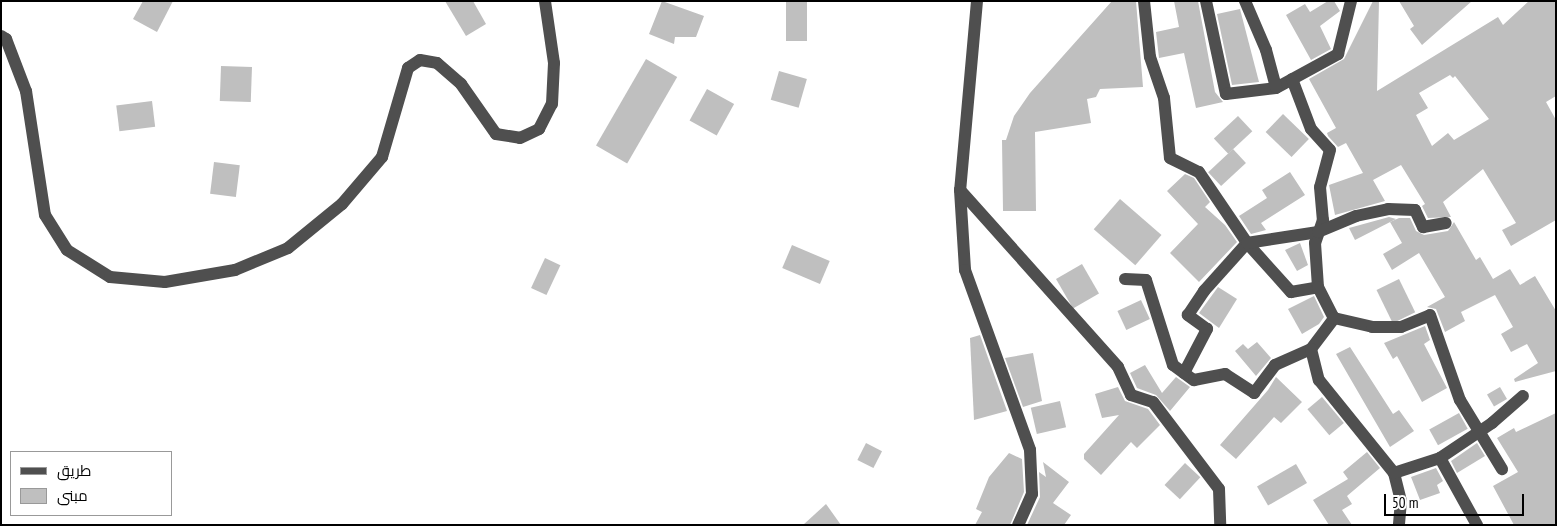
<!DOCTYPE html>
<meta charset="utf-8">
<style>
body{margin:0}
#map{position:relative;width:1557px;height:526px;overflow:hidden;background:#fff;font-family:"PT Sans Narrow",Cairo,sans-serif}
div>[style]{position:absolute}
.building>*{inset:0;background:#bfbfbf;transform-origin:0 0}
.minor>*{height:12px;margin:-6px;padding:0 6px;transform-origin:6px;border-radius:6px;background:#4f4f4f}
span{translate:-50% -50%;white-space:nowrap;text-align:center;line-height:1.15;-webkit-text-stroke:5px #fff;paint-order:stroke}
.frame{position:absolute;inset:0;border:2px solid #000;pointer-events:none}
.legend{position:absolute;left:10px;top:451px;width:162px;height:65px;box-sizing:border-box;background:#fff;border:1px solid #999;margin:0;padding:6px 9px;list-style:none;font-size:15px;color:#000}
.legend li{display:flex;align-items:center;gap:10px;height:25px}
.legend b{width:25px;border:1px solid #999}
.scale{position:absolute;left:1384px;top:494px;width:140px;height:22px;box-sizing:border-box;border:2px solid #000;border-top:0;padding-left:6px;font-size:15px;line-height:18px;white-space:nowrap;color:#000;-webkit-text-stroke:4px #fff;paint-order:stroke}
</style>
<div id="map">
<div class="building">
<i style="clip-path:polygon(143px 1px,173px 1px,157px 32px,133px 19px)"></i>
<i style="clip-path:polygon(445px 1px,473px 1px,486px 24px,466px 36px)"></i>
<i style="clip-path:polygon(662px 1px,704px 16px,696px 37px,675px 37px,674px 44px,649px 34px)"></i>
<i style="left:786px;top:1px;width:21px;height:40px"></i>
<i style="clip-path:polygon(1112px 1px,1136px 1px,1143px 87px,1100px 89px,1096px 97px,1087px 99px,1091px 123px,1035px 132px,1036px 211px,1003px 211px,1002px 140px,1006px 140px,1014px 116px,1030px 93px)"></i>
<i style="clip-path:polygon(1174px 1px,1198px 1px,1215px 92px,1223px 102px,1196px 108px,1184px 53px,1159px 58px,1156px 32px,1179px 27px)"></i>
<i style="clip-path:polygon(1328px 1px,1334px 1px,1340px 11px,1320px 26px,1331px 49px,1311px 60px,1286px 15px,1305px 4px,1310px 12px)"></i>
<i style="clip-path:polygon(evenodd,1373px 1px,1379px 1px,1377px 91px,1498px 17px,1503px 25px,1529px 1px,1556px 1px,1556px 96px,1546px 102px,1556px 120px,1556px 220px,1511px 246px,1502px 230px,1516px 223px,1483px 169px,1443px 202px,1451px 217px,1428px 218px,1422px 206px,1425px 204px,1401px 165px,1373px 180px,1385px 201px,1335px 215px,1329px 185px,1363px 173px,1346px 143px,1338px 147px,1328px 136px,1327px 133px,1336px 128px,1309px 79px,1344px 59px,1373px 1px,1450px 75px,1453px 78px,1455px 76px,1489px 119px,1454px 140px,1448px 133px,1432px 146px,1416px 115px,1428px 108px,1419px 93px,1450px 75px)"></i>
<i style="clip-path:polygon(1399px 1px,1472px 1px,1422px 45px,1410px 29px,1414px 26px)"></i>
<i style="clip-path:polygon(1240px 9px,1259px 82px,1232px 85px,1217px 14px)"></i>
<i style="left:646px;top:59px;width:36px;height:100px;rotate:30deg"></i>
<i style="left:221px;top:66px;width:31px;height:35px;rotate:2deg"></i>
<i style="left:779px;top:71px;width:29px;height:30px;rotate:16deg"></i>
<i style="left:707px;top:89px;width:31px;height:36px;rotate:29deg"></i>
<i style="left:152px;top:101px;width:26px;height:36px;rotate:83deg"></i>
<i style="left:1283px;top:114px;width:36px;height:25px;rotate:44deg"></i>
<i style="left:1238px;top:116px;width:21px;height:33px;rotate:47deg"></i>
<i style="left:1233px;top:149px;width:19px;height:34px;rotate:47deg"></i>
<i style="left:214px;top:162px;width:26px;height:32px;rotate:7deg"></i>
<i style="clip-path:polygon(1290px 172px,1305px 195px,1261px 223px,1266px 230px,1251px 234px,1239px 216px,1267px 198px,1262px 190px)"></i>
<i style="clip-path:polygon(1185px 174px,1194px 178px,1210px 202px,1205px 207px,1225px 225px,1237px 242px,1199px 282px,1170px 253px,1198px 224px,1167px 191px)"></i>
<i style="left:1120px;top:199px;width:55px;height:40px;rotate:41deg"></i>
<i style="clip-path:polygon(1389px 217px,1396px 219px,1355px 240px,1349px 228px)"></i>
<i style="clip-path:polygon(1399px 218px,1410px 218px,1416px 231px,1424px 235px,1448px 231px,1454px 222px,1476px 260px,1480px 257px,1493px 279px,1510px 269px,1520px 285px,1535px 276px,1556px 311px,1556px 371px,1515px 382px,1514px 379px,1538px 363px,1527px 344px,1511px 352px,1501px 334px,1513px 327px,1495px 295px,1461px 312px,1465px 321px,1445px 332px,1436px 309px,1427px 307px,1445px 297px,1419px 253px,1392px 270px,1383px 254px,1402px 243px,1390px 222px)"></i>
<i style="clip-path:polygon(1300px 243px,1308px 265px,1297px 271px,1285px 250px)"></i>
<i style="left:792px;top:245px;width:41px;height:25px;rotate:23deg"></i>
<i style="left:545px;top:258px;width:17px;height:33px;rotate:25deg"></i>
<i style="left:1082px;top:264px;width:34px;height:30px;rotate:60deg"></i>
<i style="left:1399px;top:279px;width:37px;height:25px;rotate:64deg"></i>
<i style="clip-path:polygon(1218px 287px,1237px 299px,1219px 328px,1199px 313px)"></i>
<i style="clip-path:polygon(1314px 296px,1324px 317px,1319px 324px,1302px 334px,1288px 309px)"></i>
<i style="left:1141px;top:300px;width:21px;height:26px;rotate:65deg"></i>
<i style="clip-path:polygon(1425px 326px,1430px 340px,1424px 344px,1447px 388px,1422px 402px,1397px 356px,1393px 359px,1384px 343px)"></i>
<i style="clip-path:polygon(980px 335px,1007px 411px,974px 420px,970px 338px)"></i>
<i style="clip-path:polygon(1257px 342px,1271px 358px,1256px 376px,1235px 351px,1243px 344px,1248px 349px)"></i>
<i style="clip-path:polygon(1350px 347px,1393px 414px,1399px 410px,1414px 431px,1390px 447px,1336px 354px)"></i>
<i style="clip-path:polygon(1033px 353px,1042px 401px,1023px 407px,1005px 358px)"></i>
<i style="clip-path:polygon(1145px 365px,1162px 393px,1176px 377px,1190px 387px,1170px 411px,1156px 395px,1137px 388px,1130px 373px)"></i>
<i style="clip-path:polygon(1276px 377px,1302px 402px,1281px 423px,1274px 417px,1236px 459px,1220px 445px,1268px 390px)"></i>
<i style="clip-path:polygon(1118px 387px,1125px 401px,1148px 409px,1160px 425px,1137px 448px,1131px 442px,1101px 475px,1084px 459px,1084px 454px,1119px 415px,1102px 418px,1095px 394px)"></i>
<i style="left:1500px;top:387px;width:14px;height:15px;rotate:60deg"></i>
<i style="left:1322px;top:397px;width:34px;height:19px;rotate:50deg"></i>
<i style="left:1060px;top:401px;width:27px;height:30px;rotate:77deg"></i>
<i style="left:1459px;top:413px;width:18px;height:34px;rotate:61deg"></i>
<i style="clip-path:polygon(1556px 413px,1556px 525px,1514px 525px,1493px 486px,1518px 472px,1497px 438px,1514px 428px,1516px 432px)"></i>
<i style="left:866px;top:443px;width:18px;height:19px;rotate:27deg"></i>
<i style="clip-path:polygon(1477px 443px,1485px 456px,1457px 473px,1451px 461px)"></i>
<i style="clip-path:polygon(1367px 452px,1380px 468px,1347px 496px,1352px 504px,1342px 510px,1352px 525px,1329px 525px,1313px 500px,1348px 479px,1343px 472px)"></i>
<i style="clip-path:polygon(1009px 453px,1022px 459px,1024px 492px,1010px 525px,975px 525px,982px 512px,976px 509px,989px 477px)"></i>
<i style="clip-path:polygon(1043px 462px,1069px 482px,1053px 503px,1071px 515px,1064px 525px,1027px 525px,1040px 497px,1039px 472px,1046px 477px)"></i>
<i style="left:1185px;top:463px;width:21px;height:30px;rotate:43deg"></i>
<i style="left:1296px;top:464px;width:22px;height:45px;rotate:60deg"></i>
<i style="clip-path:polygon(1436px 468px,1443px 481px,1437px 485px,1440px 493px,1420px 500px,1411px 477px)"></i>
<i style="clip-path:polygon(826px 504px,841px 525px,803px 525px)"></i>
</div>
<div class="minor">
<i style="left:977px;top:1px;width:190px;rotate:95.1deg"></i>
<i style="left:960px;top:190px;width:80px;rotate:86.4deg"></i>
<i style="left:965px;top:270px;width:191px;rotate:70.1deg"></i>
<i style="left:1030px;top:450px;width:44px;rotate:87.4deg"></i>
<i style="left:1032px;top:494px;width:34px;rotate:114deg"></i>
<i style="left:1144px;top:1px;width:56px;rotate:83.9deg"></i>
<i style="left:1150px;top:57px;width:43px;rotate:71.1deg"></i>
<i style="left:1164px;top:98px;width:60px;rotate:84.3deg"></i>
<i style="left:1170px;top:158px;width:32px;rotate:26deg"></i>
<i style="left:1199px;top:172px;width:86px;rotate:55.9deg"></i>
<i style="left:1247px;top:243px;width:66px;rotate:48.1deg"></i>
<i style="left:1291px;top:292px;width:27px;rotate:-10deg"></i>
<i style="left:1206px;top:1px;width:95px;rotate:77.9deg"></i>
<i style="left:1226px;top:94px;width:50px;rotate:-6.8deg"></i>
<i style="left:1276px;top:88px;width:71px;rotate:-28.7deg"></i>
<i style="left:1338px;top:54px;width:55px;rotate:-76.2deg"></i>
<i style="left:1245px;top:1px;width:53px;rotate:66.8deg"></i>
<i style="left:1266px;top:50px;width:39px;rotate:75deg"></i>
<i style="left:1px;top:36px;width:6px;rotate:31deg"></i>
<i style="left:6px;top:39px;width:56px;rotate:69deg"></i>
<i style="left:26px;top:91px;width:125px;rotate:81.3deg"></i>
<i style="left:45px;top:215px;width:41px;rotate:57.8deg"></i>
<i style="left:67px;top:250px;width:51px;rotate:32.1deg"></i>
<i style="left:110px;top:277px;width:55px;rotate:5.2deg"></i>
<i style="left:165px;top:282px;width:71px;rotate:-9.7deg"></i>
<i style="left:235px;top:270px;width:57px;rotate:-22.5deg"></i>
<i style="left:288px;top:248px;width:70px;rotate:-39.2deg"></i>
<i style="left:342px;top:204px;width:62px;rotate:-49.6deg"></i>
<i style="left:382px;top:157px;width:93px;rotate:-73.7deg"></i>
<i style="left:408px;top:68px;width:14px;rotate:-34deg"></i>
<i style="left:420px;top:60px;width:17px;rotate:10deg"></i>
<i style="left:437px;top:63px;width:32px;rotate:41deg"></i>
<i style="left:461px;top:84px;width:61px;rotate:55deg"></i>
<i style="left:496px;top:134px;width:24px;rotate:9deg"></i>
<i style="left:520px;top:138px;width:21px;rotate:-25deg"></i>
<i style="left:539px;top:129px;width:28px;rotate:-63deg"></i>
<i style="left:552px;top:104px;width:41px;rotate:-87.2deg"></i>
<i style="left:554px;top:63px;width:63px;rotate:-98.3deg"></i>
<i style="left:1292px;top:79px;width:53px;rotate:69.2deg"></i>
<i style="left:1311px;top:129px;width:28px;rotate:48deg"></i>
<i style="left:1330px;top:150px;width:38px;rotate:105deg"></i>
<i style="left:1320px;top:187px;width:33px;rotate:85deg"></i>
<i style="left:1323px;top:220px;width:24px;rotate:109deg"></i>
<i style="left:1315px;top:243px;width:44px;rotate:86.1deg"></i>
<i style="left:1318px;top:287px;width:35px;rotate:63deg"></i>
<i style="left:960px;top:190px;width:237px;rotate:48.2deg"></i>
<i style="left:1118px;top:367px;width:31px;rotate:65deg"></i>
<i style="left:1131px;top:395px;width:23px;rotate:18deg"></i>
<i style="left:1153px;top:402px;width:109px;rotate:52.8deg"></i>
<i style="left:1219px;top:489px;width:36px;rotate:88deg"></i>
<i style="left:1125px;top:279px;width:21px;rotate:3deg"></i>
<i style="left:1146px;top:280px;width:89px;rotate:72.4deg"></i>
<i style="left:1173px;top:365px;width:26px;rotate:36deg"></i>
<i style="left:1194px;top:380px;width:32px;rotate:-11deg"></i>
<i style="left:1225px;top:374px;width:35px;rotate:33deg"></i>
<i style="left:1254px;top:393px;width:35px;rotate:-53deg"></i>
<i style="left:1275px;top:365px;width:39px;rotate:-24deg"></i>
<i style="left:1311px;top:349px;width:39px;rotate:-53deg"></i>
<i style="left:1334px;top:318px;width:39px;rotate:13deg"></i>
<i style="left:1372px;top:327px;width:29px"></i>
<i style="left:1401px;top:327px;width:31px;rotate:-22deg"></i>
<i style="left:1430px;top:315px;width:90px;rotate:70.6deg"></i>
<i style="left:1460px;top:400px;width:81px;rotate:58.7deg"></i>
<i style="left:1311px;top:349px;width:32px;rotate:76deg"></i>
<i style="left:1319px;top:380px;width:119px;rotate:51.1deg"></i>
<i style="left:1394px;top:473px;width:29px;rotate:76deg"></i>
<i style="left:1401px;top:501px;width:24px;rotate:95deg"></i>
<i style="left:1184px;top:373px;width:50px;rotate:-62.4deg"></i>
<i style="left:1207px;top:329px;width:24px;rotate:-144deg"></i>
<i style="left:1188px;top:315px;width:29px;rotate:-56deg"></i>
<i style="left:1204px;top:291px;width:64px;rotate:-48.1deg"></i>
<i style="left:1247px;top:243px;width:72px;rotate:-8.8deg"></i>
<i style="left:1318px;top:232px;width:41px;rotate:-22.8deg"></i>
<i style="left:1356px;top:216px;width:33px;rotate:-12deg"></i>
<i style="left:1388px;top:209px;width:27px;rotate:2deg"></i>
<i style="left:1415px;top:210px;width:19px;rotate:65deg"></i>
<i style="left:1423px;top:227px;width:23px;rotate:-10deg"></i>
<i style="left:1440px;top:458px;width:77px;rotate:61.1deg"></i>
<i style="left:1394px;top:473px;width:48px;rotate:-18.1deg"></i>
<i style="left:1440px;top:458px;width:63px;rotate:-33.9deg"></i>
<i style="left:1492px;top:423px;width:41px;rotate:-41.1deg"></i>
</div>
<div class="frame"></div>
<ul class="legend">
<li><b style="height:6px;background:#4f4f4f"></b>طريق</li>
<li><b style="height:14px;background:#bfbfbf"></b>مبنى</li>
</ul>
<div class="scale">50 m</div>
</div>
